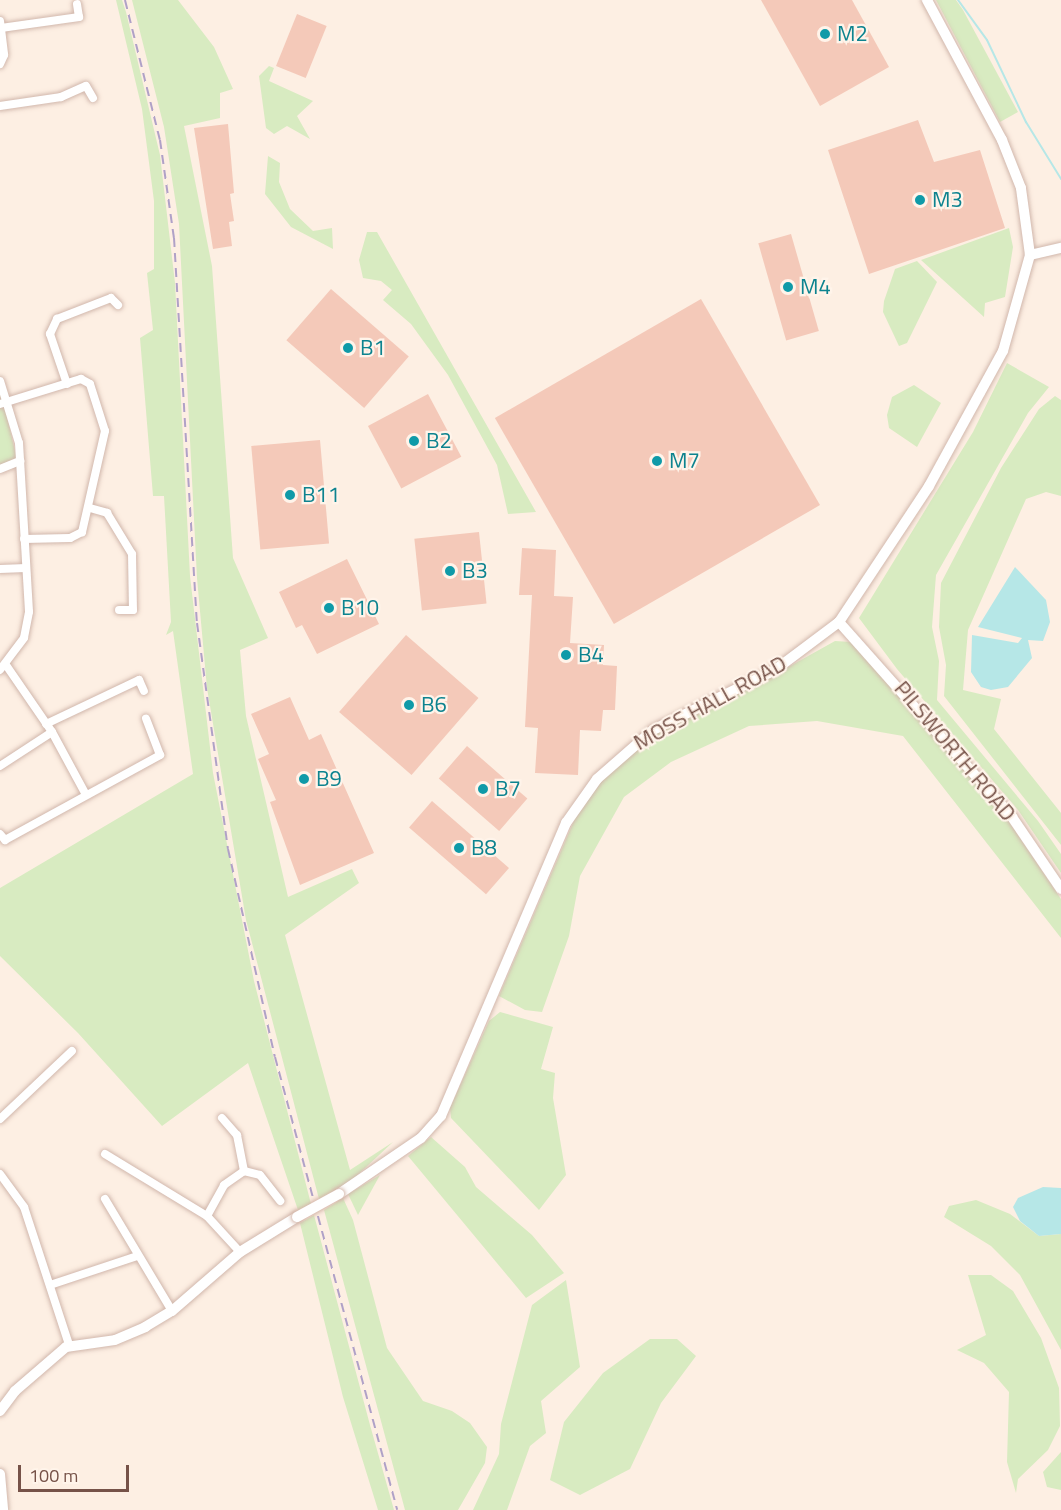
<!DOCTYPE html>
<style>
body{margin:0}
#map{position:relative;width:1061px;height:1510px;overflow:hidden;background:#fdefe3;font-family:"Titillium Web",sans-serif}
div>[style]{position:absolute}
.green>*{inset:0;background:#d8ebc1}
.water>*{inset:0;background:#b6e7e7}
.stream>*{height:2px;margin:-1px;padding:0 1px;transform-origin:1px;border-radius:1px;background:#b6e7e7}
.building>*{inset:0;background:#f4c9b9;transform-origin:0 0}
.roads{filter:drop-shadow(0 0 2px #d1b7ac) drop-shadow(0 0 2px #d1b7ac)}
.street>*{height:8px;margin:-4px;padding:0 4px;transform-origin:4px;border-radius:4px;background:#fff}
.secondary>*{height:10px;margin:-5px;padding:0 5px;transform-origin:5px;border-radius:5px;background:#fff}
.rail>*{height:2px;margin-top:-1px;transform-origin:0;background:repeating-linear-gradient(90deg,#b0a1c7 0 9px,transparent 0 15px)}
.bridges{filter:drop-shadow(0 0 2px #d4b6a9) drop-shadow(0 0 2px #d4b6a9)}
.secondary-bridge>*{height:10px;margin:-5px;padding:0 5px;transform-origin:5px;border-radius:5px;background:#fff}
.dots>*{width:16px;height:16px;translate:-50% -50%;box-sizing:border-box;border:3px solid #fff4ea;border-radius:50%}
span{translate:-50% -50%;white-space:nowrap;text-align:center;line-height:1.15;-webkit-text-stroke:4.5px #fff4ea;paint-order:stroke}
.culture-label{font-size:22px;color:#0d838f}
.left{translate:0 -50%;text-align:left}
.street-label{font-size:22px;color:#765248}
.scale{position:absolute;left:18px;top:1465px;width:111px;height:27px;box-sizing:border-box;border:3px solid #765248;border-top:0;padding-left:8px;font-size:18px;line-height:21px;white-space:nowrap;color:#765248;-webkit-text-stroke:4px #fff4ea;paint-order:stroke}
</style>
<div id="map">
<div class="green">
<i style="clip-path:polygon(116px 0,122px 0,126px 12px,160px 155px,175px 283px,190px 576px,213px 773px,254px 981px,311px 1204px,298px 1210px,248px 1063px,162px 1126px,78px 1033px,0 956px,0 888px,193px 774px,173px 631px,166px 635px,171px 622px,164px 496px,153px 496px,140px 338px,153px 330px,147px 273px,154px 269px,154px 201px,142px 109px)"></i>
<i style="clip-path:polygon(132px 0,178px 0,214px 47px,233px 89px,220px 93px,220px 118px,184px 126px,212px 266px,233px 558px,268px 638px,240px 650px,246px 716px,288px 897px,352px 869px,359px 883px,285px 935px,350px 1170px,393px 1142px,350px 1182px,319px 1199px,246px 920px,207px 688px,197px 578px,179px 224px,164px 127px)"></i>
<i style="clip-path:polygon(936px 0,956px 0,963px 10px,1018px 112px,1000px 122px)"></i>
<i style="clip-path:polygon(269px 66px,274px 68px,269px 81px,313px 101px,297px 116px,310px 139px,287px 126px,274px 134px,266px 128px,259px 76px)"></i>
<i style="clip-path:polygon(268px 156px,280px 163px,279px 182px,290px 209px,313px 231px,332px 228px,333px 249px,291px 227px,265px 194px)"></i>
<i style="clip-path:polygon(1009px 228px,1013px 247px,1005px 297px,985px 303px,984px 317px,921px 260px)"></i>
<i style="clip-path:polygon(367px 232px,377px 232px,536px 512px,508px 514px,497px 465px,448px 375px,411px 324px,383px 300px,392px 290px,381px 281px,363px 278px,359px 260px)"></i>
<i style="clip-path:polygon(917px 261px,937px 282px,907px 343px,899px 346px,883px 312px,884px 301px,895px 269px)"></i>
<i style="clip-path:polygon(1007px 363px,1049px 387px,1028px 413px,936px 575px,932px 627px,939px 661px,937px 700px,1038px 821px,1061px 854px,1061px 873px,1018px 810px,897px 669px,859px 618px,973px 432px)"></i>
<i style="clip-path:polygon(914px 385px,941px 403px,917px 447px,889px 428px,887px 415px,892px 397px)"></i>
<i style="clip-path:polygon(0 387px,18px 464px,0 472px)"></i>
<i style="clip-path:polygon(1055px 396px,1061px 400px,1061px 496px,1046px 492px,1026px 499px,968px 630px,963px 690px,1001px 699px,994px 729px,1061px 813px,1061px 845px,944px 696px,946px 665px,939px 627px,941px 583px,1001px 468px,1039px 409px)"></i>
<i style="clip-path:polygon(835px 641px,851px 642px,866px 654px,1007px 819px,1061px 899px,1061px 938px,903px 736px,817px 721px,749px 726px,671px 762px,624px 797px,580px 876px,569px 936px,542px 1012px,525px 1010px,499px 996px,576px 816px,608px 773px,646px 740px,674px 723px,747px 690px)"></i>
<i style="clip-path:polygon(500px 1012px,553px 1027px,541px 1069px,555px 1073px,553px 1098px,566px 1175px,539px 1210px,451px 1118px,450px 1108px,489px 1021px)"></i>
<i style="clip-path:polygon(431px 1137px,465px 1167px,476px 1187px,532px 1235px,564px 1273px,526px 1298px,408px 1156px)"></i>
<i style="clip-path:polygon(380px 1175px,358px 1215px,348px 1194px)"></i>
<i style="clip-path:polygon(343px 1198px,353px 1220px,387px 1348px,423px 1401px,452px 1411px,470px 1423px,487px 1447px,485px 1463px,458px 1510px,405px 1510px,324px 1210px)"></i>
<i style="clip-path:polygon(976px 1200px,1010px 1214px,1039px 1236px,1061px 1234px,1061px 1350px,1020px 1275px,991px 1246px,944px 1217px,949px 1206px)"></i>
<i style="clip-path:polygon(314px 1215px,370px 1425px,394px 1510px,378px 1510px,343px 1397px,300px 1223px)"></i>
<i style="clip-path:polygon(968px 1275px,991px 1275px,1013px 1291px,1041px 1338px,1059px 1388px,1060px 1426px,1048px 1450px,1018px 1479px,1016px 1493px,1007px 1462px,1009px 1392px,984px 1363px,957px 1350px,986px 1335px)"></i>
<i style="clip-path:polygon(566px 1280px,580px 1367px,541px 1401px,546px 1433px,530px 1446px,507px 1510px,473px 1510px,499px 1454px,501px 1424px,532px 1305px)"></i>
<i style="clip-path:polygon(650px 1339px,677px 1339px,696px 1356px,661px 1403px,630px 1469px,580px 1495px,550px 1480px,564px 1422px,603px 1373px)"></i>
<i style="clip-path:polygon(1061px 1452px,1061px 1490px,1047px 1487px,1043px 1472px)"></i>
</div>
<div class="water">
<i style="clip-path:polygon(1015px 567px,1046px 600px,1050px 622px,1043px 641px,1028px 640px,1032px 658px,1008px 687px,991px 690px,981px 687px,971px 672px,972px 635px,1018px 643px,1022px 638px,978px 627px)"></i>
<i style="clip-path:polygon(1043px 1187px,1061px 1188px,1061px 1234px,1039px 1236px,1020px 1221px,1013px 1207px,1018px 1198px)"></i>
</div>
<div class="stream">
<i style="left:958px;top:0;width:49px;rotate:54.1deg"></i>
<i style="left:987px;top:40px;width:91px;rotate:64.6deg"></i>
<i style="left:1026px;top:122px;width:67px;rotate:58.4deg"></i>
</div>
<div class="building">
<i style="clip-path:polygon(761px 0,852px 0,889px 67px,820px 106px)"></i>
<i style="left:297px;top:14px;width:32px;height:56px;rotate:22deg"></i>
<i style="clip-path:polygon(918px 120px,934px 162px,980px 150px,1005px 228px,869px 274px,828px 150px)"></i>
<i style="clip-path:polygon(228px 124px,234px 193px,230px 194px,234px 221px,229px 222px,232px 246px,213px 249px,194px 128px)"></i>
<i style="left:791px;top:234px;width:101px;height:34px;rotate:74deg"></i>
<i style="left:331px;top:289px;width:103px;height:68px;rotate:41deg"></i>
<i style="left:701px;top:299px;width:238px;height:238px;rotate:60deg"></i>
<i style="left:428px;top:394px;width:71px;height:68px;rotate:62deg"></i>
<i style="left:320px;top:440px;width:104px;height:69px;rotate:85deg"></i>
<i style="left:479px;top:532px;width:72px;height:65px;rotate:84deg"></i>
<i style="clip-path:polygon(522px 548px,556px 550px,554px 596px,573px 597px,570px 643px,604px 645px,603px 665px,617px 666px,615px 710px,603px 710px,601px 731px,580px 730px,578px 775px,535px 773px,538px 728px,525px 727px,532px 595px,519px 595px)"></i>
<i style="clip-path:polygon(347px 559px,379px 624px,317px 654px,302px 625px,296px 628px,279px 592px)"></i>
<i style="left:406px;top:635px;width:96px;height:102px;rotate:41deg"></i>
<i style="clip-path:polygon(290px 697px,309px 740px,321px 734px,374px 853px,300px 885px,270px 802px,276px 800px,258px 759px,269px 754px,251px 714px)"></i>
<i style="left:467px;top:746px;width:80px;height:43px;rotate:41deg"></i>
<i style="left:432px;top:801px;width:102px;height:35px;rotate:41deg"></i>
</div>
<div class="roads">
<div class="street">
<i style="left:0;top:21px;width:34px;rotate:83deg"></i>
<i style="left:4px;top:55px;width:10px;rotate:114deg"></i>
<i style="left:1px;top:28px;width:79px;rotate:-8deg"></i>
<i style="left:79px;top:17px;width:13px;rotate:-99deg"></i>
<i style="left:0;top:106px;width:62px;rotate:-8.4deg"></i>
<i style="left:61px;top:97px;width:27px;rotate:-24deg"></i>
<i style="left:86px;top:86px;width:14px;rotate:60deg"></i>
<i style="left:0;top:381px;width:65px;rotate:73deg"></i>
<i style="left:19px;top:443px;width:169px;rotate:86.6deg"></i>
<i style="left:29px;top:612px;width:26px;rotate:101deg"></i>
<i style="left:24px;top:638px;width:40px;rotate:127deg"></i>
<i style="left:67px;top:384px;width:53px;rotate:-108.8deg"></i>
<i style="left:50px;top:334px;width:17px;rotate:-65deg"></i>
<i style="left:57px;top:319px;width:58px;rotate:-21.3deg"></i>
<i style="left:111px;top:298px;width:10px;rotate:45deg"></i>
<i style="left:0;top:404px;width:85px;rotate:-17.2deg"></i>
<i style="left:81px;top:379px;width:10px;rotate:29deg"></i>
<i style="left:90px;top:384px;width:49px;rotate:72.3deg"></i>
<i style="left:105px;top:431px;width:104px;rotate:102.8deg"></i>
<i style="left:82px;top:532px;width:13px;rotate:153deg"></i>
<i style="left:70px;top:538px;width:46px;rotate:178.8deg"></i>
<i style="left:0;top:469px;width:22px;rotate:-22deg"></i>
<i style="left:90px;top:508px;width:18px;rotate:16deg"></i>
<i style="left:107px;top:513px;width:48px;rotate:58.6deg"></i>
<i style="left:132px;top:554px;width:56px;rotate:89deg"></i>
<i style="left:133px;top:610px;width:14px;rotate:180deg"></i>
<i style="left:0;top:569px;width:26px;rotate:-2deg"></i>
<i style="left:6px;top:665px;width:81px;rotate:55.5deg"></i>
<i style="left:52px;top:732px;width:69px;rotate:61.6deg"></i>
<i style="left:46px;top:724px;width:103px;rotate:-25.3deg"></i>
<i style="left:139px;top:680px;width:12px;rotate:66deg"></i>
<i style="left:0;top:766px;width:62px;rotate:-33.2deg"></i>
<i style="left:0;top:834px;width:8px;rotate:50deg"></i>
<i style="left:5px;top:840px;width:177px;rotate:-28.7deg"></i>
<i style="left:160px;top:755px;width:39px;rotate:-111deg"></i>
<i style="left:222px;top:1118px;width:23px;rotate:49deg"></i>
<i style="left:237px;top:1135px;width:37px;rotate:79deg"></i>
<i style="left:0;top:1119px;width:99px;rotate:-43.4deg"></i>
<i style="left:105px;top:1154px;width:119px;rotate:31.3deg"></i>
<i style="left:207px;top:1216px;width:49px;rotate:47.5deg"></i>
<i style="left:0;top:1174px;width:41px;rotate:54deg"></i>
<i style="left:24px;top:1207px;width:145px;rotate:71.9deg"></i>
<i style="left:105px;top:1199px;width:131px;rotate:59.1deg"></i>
<i style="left:207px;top:1216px;width:35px;rotate:-61deg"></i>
<i style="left:224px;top:1185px;width:24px;rotate:-35deg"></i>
<i style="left:244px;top:1171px;width:16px;rotate:14deg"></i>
<i style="left:260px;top:1175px;width:33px;rotate:52deg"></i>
<i style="left:50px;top:1285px;width:92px;rotate:-18.4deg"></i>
</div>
<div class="secondary">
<i style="left:1030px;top:255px;width:32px;rotate:-13deg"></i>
<i style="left:839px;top:622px;width:261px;rotate:48.4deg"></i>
<i style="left:1012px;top:817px;width:87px;rotate:55.8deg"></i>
<i style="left:339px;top:1194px;width:99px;rotate:-34.3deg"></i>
<i style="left:421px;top:1138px;width:30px;rotate:-48deg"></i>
<i style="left:441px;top:1116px;width:319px;rotate:-66.9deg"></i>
<i style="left:566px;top:823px;width:54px;rotate:-54.8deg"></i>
<i style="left:597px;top:779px;width:74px;rotate:-41.2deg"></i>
<i style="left:653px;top:730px;width:136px;rotate:-26.2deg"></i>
<i style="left:775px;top:670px;width:80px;rotate:-36.9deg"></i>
<i style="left:839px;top:622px;width:163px;rotate:-56.5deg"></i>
<i style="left:929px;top:486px;width:154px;rotate:-61.3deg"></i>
<i style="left:1003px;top:351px;width:100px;rotate:-74.3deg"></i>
<i style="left:1030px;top:255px;width:68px;rotate:-97.7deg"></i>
<i style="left:1021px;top:188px;width:52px;rotate:-111.6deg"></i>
<i style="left:1002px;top:140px;width:159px;rotate:-118.2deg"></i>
<i style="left:0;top:1411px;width:25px;rotate:-53deg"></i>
<i style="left:15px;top:1391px;width:67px;rotate:-40.8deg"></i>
<i style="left:66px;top:1347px;width:49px;rotate:-8.1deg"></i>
<i style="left:115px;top:1340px;width:33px;rotate:-23deg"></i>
<i style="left:145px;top:1327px;width:31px;rotate:-31deg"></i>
<i style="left:172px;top:1311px;width:90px;rotate:-40.9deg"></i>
<i style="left:240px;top:1252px;width:67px;rotate:-31.6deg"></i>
<i style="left:0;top:1474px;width:36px;rotate:85deg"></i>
</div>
</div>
<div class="rail">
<i style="left:125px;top:0;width:144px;rotate:76deg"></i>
<i style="left:160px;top:140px;width:99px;rotate:81.9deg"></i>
<i style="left:174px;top:238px;width:386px;rotate:86.6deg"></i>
<i style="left:197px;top:623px;width:228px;rotate:82.2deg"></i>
<i style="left:228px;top:849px;width:213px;rotate:77.3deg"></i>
<i style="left:275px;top:1057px;width:469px;rotate:74.9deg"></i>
</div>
<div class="bridges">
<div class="secondary-bridge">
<i style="left:297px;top:1217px;width:48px;rotate:-28.7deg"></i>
</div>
</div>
<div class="dots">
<i style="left:825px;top:34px;background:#0f9aa8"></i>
<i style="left:920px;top:200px;background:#0f9aa8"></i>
<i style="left:788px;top:287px;background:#0f9aa8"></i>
<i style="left:348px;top:348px;background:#0f9aa8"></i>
<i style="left:414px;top:441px;background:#0f9aa8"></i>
<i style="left:657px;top:461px;background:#0f9aa8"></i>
<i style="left:290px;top:495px;background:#0f9aa8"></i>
<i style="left:450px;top:571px;background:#0f9aa8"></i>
<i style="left:329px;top:608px;background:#0f9aa8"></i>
<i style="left:566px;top:655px;background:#0f9aa8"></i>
<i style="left:409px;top:705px;background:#0f9aa8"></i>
<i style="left:304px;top:779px;background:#0f9aa8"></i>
<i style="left:483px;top:789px;background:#0f9aa8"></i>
<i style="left:459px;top:848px;background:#0f9aa8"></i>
</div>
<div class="culture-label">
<span class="left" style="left:837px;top:34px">M2</span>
<span class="left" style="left:932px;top:200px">M3</span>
<span class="left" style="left:800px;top:287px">M4</span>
<span class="left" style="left:360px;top:348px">B1</span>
<span class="left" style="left:426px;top:441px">B2</span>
<span class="left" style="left:669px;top:461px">M7</span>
<span class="left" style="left:302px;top:495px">B11</span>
<span class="left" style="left:462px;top:571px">B3</span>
<span class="left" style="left:341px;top:608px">B10</span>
<span class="left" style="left:578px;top:655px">B4</span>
<span class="left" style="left:421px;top:705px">B6</span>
<span class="left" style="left:316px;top:779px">B9</span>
<span class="left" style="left:495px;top:789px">B7</span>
<span class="left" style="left:471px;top:848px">B8</span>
</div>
<div class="street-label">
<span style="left:710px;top:703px;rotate:-29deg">MOSS HALL ROAD</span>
<span style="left:955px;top:751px;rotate:50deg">PILSWORTH ROAD</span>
</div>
<div class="scale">100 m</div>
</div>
